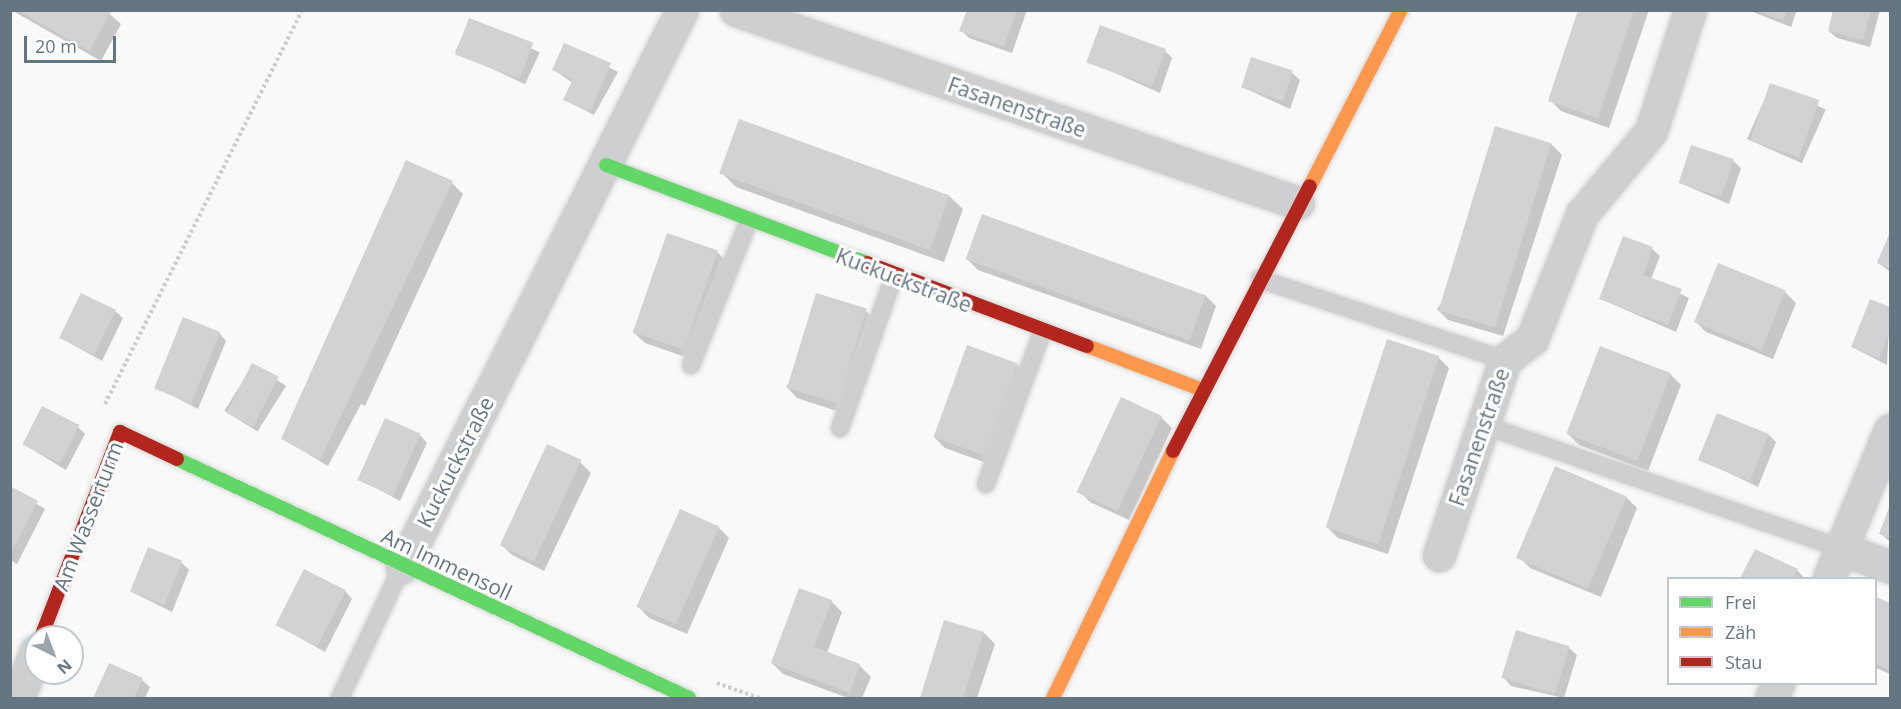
<!DOCTYPE html>
<meta charset="utf-8">
<style>
body{margin:0}
#map{position:relative;width:1901px;height:709px;overflow:hidden;background:#f9f9f9;font-family:"Open Sans",sans-serif}
div>[style]{position:absolute}
.shadow>*{inset:0;background:#0003;transform-origin:0 0}
.building>*{inset:0;background:#d0d2d3;transform-origin:0 0}
.path>*{height:4px;margin-top:-2px;transform-origin:0;background:repeating-linear-gradient(90deg,#cbcccd 0 3px,transparent 0 6px)}
.roads{filter:drop-shadow(0 0 2px #d5d6d7) drop-shadow(0 0 2px #d5d6d7)}
.lane>*{height:18px;margin:-9px;padding:0 9px;transform-origin:9px;border-radius:9px;background:#cecfd0}
.street>*{height:33px;margin:-16.5px;padding:0 16.5px;transform-origin:16.5px;border-radius:16.5px;background:#cecfd0}
.fast>*{height:14px;margin:-7px;padding:0 7px;transform-origin:7px;border-radius:7px;background:#63d668}
.slow>*{height:14px;margin:-7px;padding:0 7px;transform-origin:7px;border-radius:7px;background:#ff974d}
.jam>*{height:14px;margin:-7px;padding:0 7px;transform-origin:7px;border-radius:7px;background:#b3261e}
span{translate:-50% -50%;white-space:nowrap;text-align:center;line-height:1.15;-webkit-text-stroke:6px #fff;paint-order:stroke}
.street-label{font-size:21px;color:#657683}
.frame{position:absolute;inset:0;border:12px solid #657683;pointer-events:none}
.legend{position:absolute;left:1667px;top:577px;width:210px;height:108px;box-sizing:border-box;background:#fff;border:2px solid #c1c8cd;margin:0;padding:8px 10px;list-style:none;font-size:18px;color:#657683}
.legend li{display:flex;align-items:center;gap:12px;height:30px}
.legend b{width:30px;border:2px solid #c1c8cd}
.north{position:absolute;left:24px;top:625px;width:60px;height:60px;box-sizing:border-box;background:#fff;border:2px solid #c1c8cd;border-radius:50%;rotate:138deg;font-size:16px;font-weight:700;line-height:24px;text-align:center;color:#657683}
.north::after{content:'';display:block;margin:auto;width:21px;height:27px;background:#99a4ac;clip-path:polygon(50% 0,100% 100%,50% 72%,0 100%)}
.scale{position:absolute;left:24px;top:36px;width:92px;height:27px;box-sizing:border-box;border:3px solid #657683;border-top:0;padding-left:8px;font-size:18px;line-height:21px;white-space:nowrap;color:#657683;-webkit-text-stroke:4px #fff;paint-order:stroke}
</style>
<div id="map">
<div class="shadow">
<i style="clip-path:polygon(11px 10px,105px 10px,121px 24px,101px 61px)"></i>
<i style="clip-path:polygon(968px 10px,1027px 10px,1012px 53px,969px 38px,961px 30px)"></i>
<i style="clip-path:polygon(1580px 10px,1649px 10px,1609px 128px,1561px 111px,1550px 100px)"></i>
<i style="clip-path:polygon(1748px 10px,1797px 10px,1791px 27px)"></i>
<i style="clip-path:polygon(1835px 10px,1880px 10px,1870px 47px,1837px 38px,1829px 31px)"></i>
<i style="left:470px;top:20px;width:77px;height:35px;rotate:25deg"></i>
<i style="clip-path:polygon(565px 45px,618px 72px,594px 115px,565px 100px,573px 83px,554px 70px)"></i>
<i style="clip-path:polygon(1165px 51px,1172px 58px,1160px 93px,1088px 61px)"></i>
<i style="clip-path:polygon(1292px 73px,1300px 80px,1290px 109px,1242px 87px)"></i>
<i style="left:1771px;top:85px;width:60px;height:59px;rotate:24deg"></i>
<i style="clip-path:polygon(1551px 144px,1562px 155px,1503px 336px,1448px 320px,1437px 309px)"></i>
<i style="clip-path:polygon(1733px 161px,1741px 168px,1729px 204px,1680px 183px)"></i>
<i style="clip-path:polygon(407px 162px,452px 183px,463px 194px,365px 406px,361px 404px,328px 466px,283px 439px)"></i>
<i style="clip-path:polygon(722px 173px,949px 196px,963px 209px,944px 262px,736px 187px)"></i>
<i style="clip-path:polygon(1890px 236px,1890px 272px,1879px 263px)"></i>
<i style="clip-path:polygon(1652px 249px,1660px 256px,1651px 279px,1689px 298px,1676px 332px,1601px 299px)"></i>
<i style="clip-path:polygon(717px 252px,728px 263px,694px 360px,645px 343px,633px 332px)"></i>
<i style="clip-path:polygon(967px 259px,1205px 295px,1216px 306px,1201px 349px,978px 270px)"></i>
<i style="clip-path:polygon(1785px 292px,1796px 303px,1773px 359px,1706px 332px,1695px 321px)"></i>
<i style="clip-path:polygon(1871px 300px,1890px 308px,1887px 365px,1852px 347px)"></i>
<i style="clip-path:polygon(115px 311px,123px 318px,102px 361px,61px 338px)"></i>
<i style="clip-path:polygon(866px 311px,877px 322px,846px 414px,797px 398px,786px 386px)"></i>
<i style="clip-path:polygon(219px 333px,226px 341px,198px 409px,156px 387px)"></i>
<i style="clip-path:polygon(1438px 357px,1449px 368px,1388px 554px,1338px 538px,1327px 527px)"></i>
<i style="left:253px;top:365px;width:39px;height:54px;rotate:32deg"></i>
<i style="clip-path:polygon(1017px 365px,1028px 376px,995px 466px,945px 448px,934px 437px)"></i>
<i style="clip-path:polygon(1670px 374px,1681px 385px,1648px 471px,1579px 445px,1568px 434px)"></i>
<i style="clip-path:polygon(1161px 417px,1172px 428px,1129px 520px,1090px 502px,1079px 491px)"></i>
<i style="clip-path:polygon(78px 427px,85px 434px,66px 470px,23px 444px)"></i>
<i style="clip-path:polygon(420px 435px,427px 443px,400px 501px,358px 478px)"></i>
<i style="clip-path:polygon(1769px 435px,1776px 442px,1758px 487px,1700px 459px)"></i>
<i style="clip-path:polygon(580px 462px,591px 473px,544px 571px,512px 555px,501px 544px)"></i>
<i style="clip-path:polygon(10px 488px,45px 509px,17px 564px,10px 560px)"></i>
<i style="clip-path:polygon(1626px 497px,1637px 508px,1601px 597px,1530px 568px,1519px 557px)"></i>
<i style="clip-path:polygon(1890px 508px,1890px 542px,1881px 534px)"></i>
<i style="clip-path:polygon(718px 527px,729px 538px,687px 634px,649px 618px,638px 606px)"></i>
<i style="clip-path:polygon(1755px 551px,1797px 570px,1804px 578px,1742px 578px)"></i>
<i style="clip-path:polygon(181px 562px,189px 570px,172px 612px,132px 592px)"></i>
<i style="clip-path:polygon(345px 591px,352px 599px,325px 652px,277px 625px)"></i>
<i style="clip-path:polygon(1876px 599px,1890px 605px,1890px 674px,1876px 668px)"></i>
<i style="clip-path:polygon(831px 601px,842px 612px,827px 653px,860px 666px,871px 677px,862px 698px,848px 698px,783px 674px,772px 663px)"></i>
<i style="clip-path:polygon(945px 621px,984px 633px,995px 644px,977px 698px,921px 698px)"></i>
<i style="clip-path:polygon(1569px 648px,1577px 655px,1564px 698px,1511px 686px,1504px 678px)"></i>
<i style="clip-path:polygon(109px 665px,142px 680px,150px 687px,145px 698px,95px 698px)"></i>
</div>
<div class="building">
<i style="clip-path:polygon(17px 10px,108px 10px,111px 12px,89px 51px)"></i>
<i style="clip-path:polygon(967px 10px,1017px 10px,1004px 47px,959px 31px)"></i>
<i style="clip-path:polygon(1578px 10px,1634px 10px,1598px 118px,1548px 101px)"></i>
<i style="clip-path:polygon(1753px 10px,1787px 10px,1783px 20px)"></i>
<i style="clip-path:polygon(1833px 10px,1871px 10px,1863px 40px,1828px 31px)"></i>
<i style="left:469px;top:18px;width:69px;height:39px;rotate:21deg"></i>
<i style="left:1100px;top:25px;width:70px;height:40px;rotate:20deg"></i>
<i style="clip-path:polygon(564px 43px,611px 63px,590px 112px,563px 100px,573px 79px,552px 70px)"></i>
<i style="left:1251px;top:57px;width:44px;height:32px;rotate:18deg"></i>
<i style="left:1770px;top:83px;width:52px;height:61px;rotate:19deg"></i>
<i style="left:739px;top:119px;width:224px;height:58px;rotate:20deg"></i>
<i style="left:1495px;top:126px;width:59px;height:193px;rotate:17deg"></i>
<i style="left:1691px;top:145px;width:45px;height:40px;rotate:18deg"></i>
<i style="clip-path:polygon(406px 160px,453px 181px,320px 460px,281px 439px)"></i>
<i style="left:982px;top:214px;width:238px;height:48px;rotate:20deg"></i>
<i style="clip-path:polygon(1890px 232px,1890px 269px,1877px 263px)"></i>
<i style="left:667px;top:233px;width:54px;height:105px;rotate:19deg"></i>
<i style="clip-path:polygon(1623px 236px,1653px 247px,1643px 275px,1682px 289px,1668px 325px,1599px 299px)"></i>
<i style="left:1718px;top:263px;width:73px;height:64px;rotate:22deg"></i>
<i style="left:81px;top:293px;width:39px;height:50px;rotate:26deg"></i>
<i style="left:816px;top:293px;width:53px;height:99px;rotate:17deg"></i>
<i style="clip-path:polygon(1870px 299px,1890px 307px,1890px 330px,1879px 359px,1851px 347px)"></i>
<i style="left:183px;top:317px;width:40px;height:77px;rotate:22deg"></i>
<i style="left:1387px;top:339px;width:55px;height:198px;rotate:18deg"></i>
<i style="left:967px;top:345px;width:54px;height:98px;rotate:20deg"></i>
<i style="left:1600px;top:346px;width:76px;height:94px;rotate:21deg"></i>
<i style="left:252px;top:363px;width:30px;height:56px;rotate:27deg"></i>
<i style="left:1121px;top:397px;width:45px;height:105px;rotate:25deg"></i>
<i style="left:42px;top:406px;width:42px;height:43px;rotate:27deg"></i>
<i style="left:1717px;top:413px;width:56px;height:51px;rotate:22deg"></i>
<i style="left:385px;top:418px;width:39px;height:68px;rotate:24deg"></i>
<i style="left:547px;top:444px;width:38px;height:112px;rotate:25deg"></i>
<i style="left:1555px;top:466px;width:78px;height:100px;rotate:23deg"></i>
<i style="clip-path:polygon(10px 486px,38px 501px,10px 555px)"></i>
<i style="clip-path:polygon(1890px 505px,1890px 538px,1879px 534px)"></i>
<i style="left:680px;top:509px;width:43px;height:107px;rotate:24deg"></i>
<i style="left:148px;top:547px;width:37px;height:48px;rotate:22deg"></i>
<i style="clip-path:polygon(1755px 549px,1798px 569px,1793px 578px,1740px 578px)"></i>
<i style="left:304px;top:569px;width:47px;height:63px;rotate:27deg"></i>
<i style="clip-path:polygon(799px 588px,832px 600px,814px 647px,860px 664px,850px 693px,771px 663px)"></i>
<i style="clip-path:polygon(1876px 597px,1890px 603px,1890px 670px,1876px 664px)"></i>
<i style="clip-path:polygon(944px 620px,984px 632px,963px 698px,920px 698px)"></i>
<i style="left:1516px;top:630px;width:56px;height:50px;rotate:17deg"></i>
<i style="clip-path:polygon(109px 663px,143px 678px,134px 698px,93px 698px)"></i>
</div>
<div class="path">
<i style="left:105px;top:404px;width:441px;rotate:-63.4deg"></i>
<i style="left:717px;top:683px;width:45px;rotate:19.7deg"></i>
</div>
<div class="roads">
<div class="lane">
<i style="left:1260px;top:279px;width:258px;rotate:18.3deg"></i>
<i style="left:691px;top:365px;width:156px;rotate:-68.2deg"></i>
<i style="left:1483px;top:425px;width:381px;rotate:19deg"></i>
<i style="left:840px;top:428px;width:161px;rotate:-70.4deg"></i>
<i style="left:986px;top:484px;width:161px;rotate:-69.7deg"></i>
<i style="left:340px;top:698px;width:145px;rotate:-64.7deg"></i>
</div>
<div class="street">
<i style="left:736px;top:10px;width:594px;rotate:18.95deg"></i>
<i style="left:1843px;top:549px;width:50px;rotate:21deg"></i>
<i style="left:1439px;top:555px;width:206px;rotate:-71.3deg"></i>
<i style="left:1505px;top:360px;width:34px;rotate:-38deg"></i>
<i style="left:1532px;top:339px;width:135px;rotate:-68.2deg"></i>
<i style="left:1582px;top:214px;width:108px;rotate:-50.3deg"></i>
<i style="left:1651px;top:131px;width:127px;rotate:-72.1deg"></i>
<i style="left:402px;top:567px;width:623px;rotate:-63.31deg"></i>
<i style="left:1829px;top:578px;width:160px;rotate:-67.6deg"></i>
<i style="left:18px;top:698px;width:50px;rotate:-69deg"></i>
<i style="left:1771px;top:698px;width:16px;rotate:-63deg"></i>
</div>
<div class="fast">
<i style="left:606px;top:165px;width:279px;rotate:20.6deg"></i>
<i style="left:177px;top:459px;width:565px;rotate:25.02deg"></i>
</div>
<div class="slow">
<i style="left:1310px;top:186px;width:198px;rotate:-62.7deg"></i>
<i style="left:1087px;top:346px;width:124px;rotate:20.8deg"></i>
<i style="left:1053px;top:698px;width:275px;rotate:-64.1deg"></i>
</div>
<div class="jam">
<i style="left:867px;top:263px;width:235px;rotate:20.7deg"></i>
<i style="left:1173px;top:451px;width:298px;rotate:-62.7deg"></i>
<i style="left:41px;top:637px;width:220px;rotate:-68.9deg"></i>
<i style="left:120px;top:432px;width:63px;rotate:25.3deg"></i>
</div>
</div>
<div class="street-label">
<span style="left:1017px;top:107px;rotate:19deg">Fasanenstraße</span>
<span style="left:904px;top:280px;rotate:21deg">Kuckuckstraße</span>
<span style="left:1479px;top:437px;rotate:-71deg">Fasanenstraße</span>
<span style="left:455px;top:462px;rotate:-63deg">Kuckuckstraße</span>
<span style="left:88px;top:516px;rotate:-69deg">Am Wasserturm</span>
<span style="left:447px;top:564px;rotate:25deg">Am Immensoll</span>
</div>
<div class="frame"></div>
<ul class="legend">
<li><b style="height:8px;background:#63d668"></b>Frei</li>
<li><b style="height:8px;background:#ff974d"></b>Zäh</li>
<li><b style="height:8px;background:#b3261e"></b>Stau</li>
</ul>
<div class="north">N</div>
<div class="scale">20 m</div>
</div>
